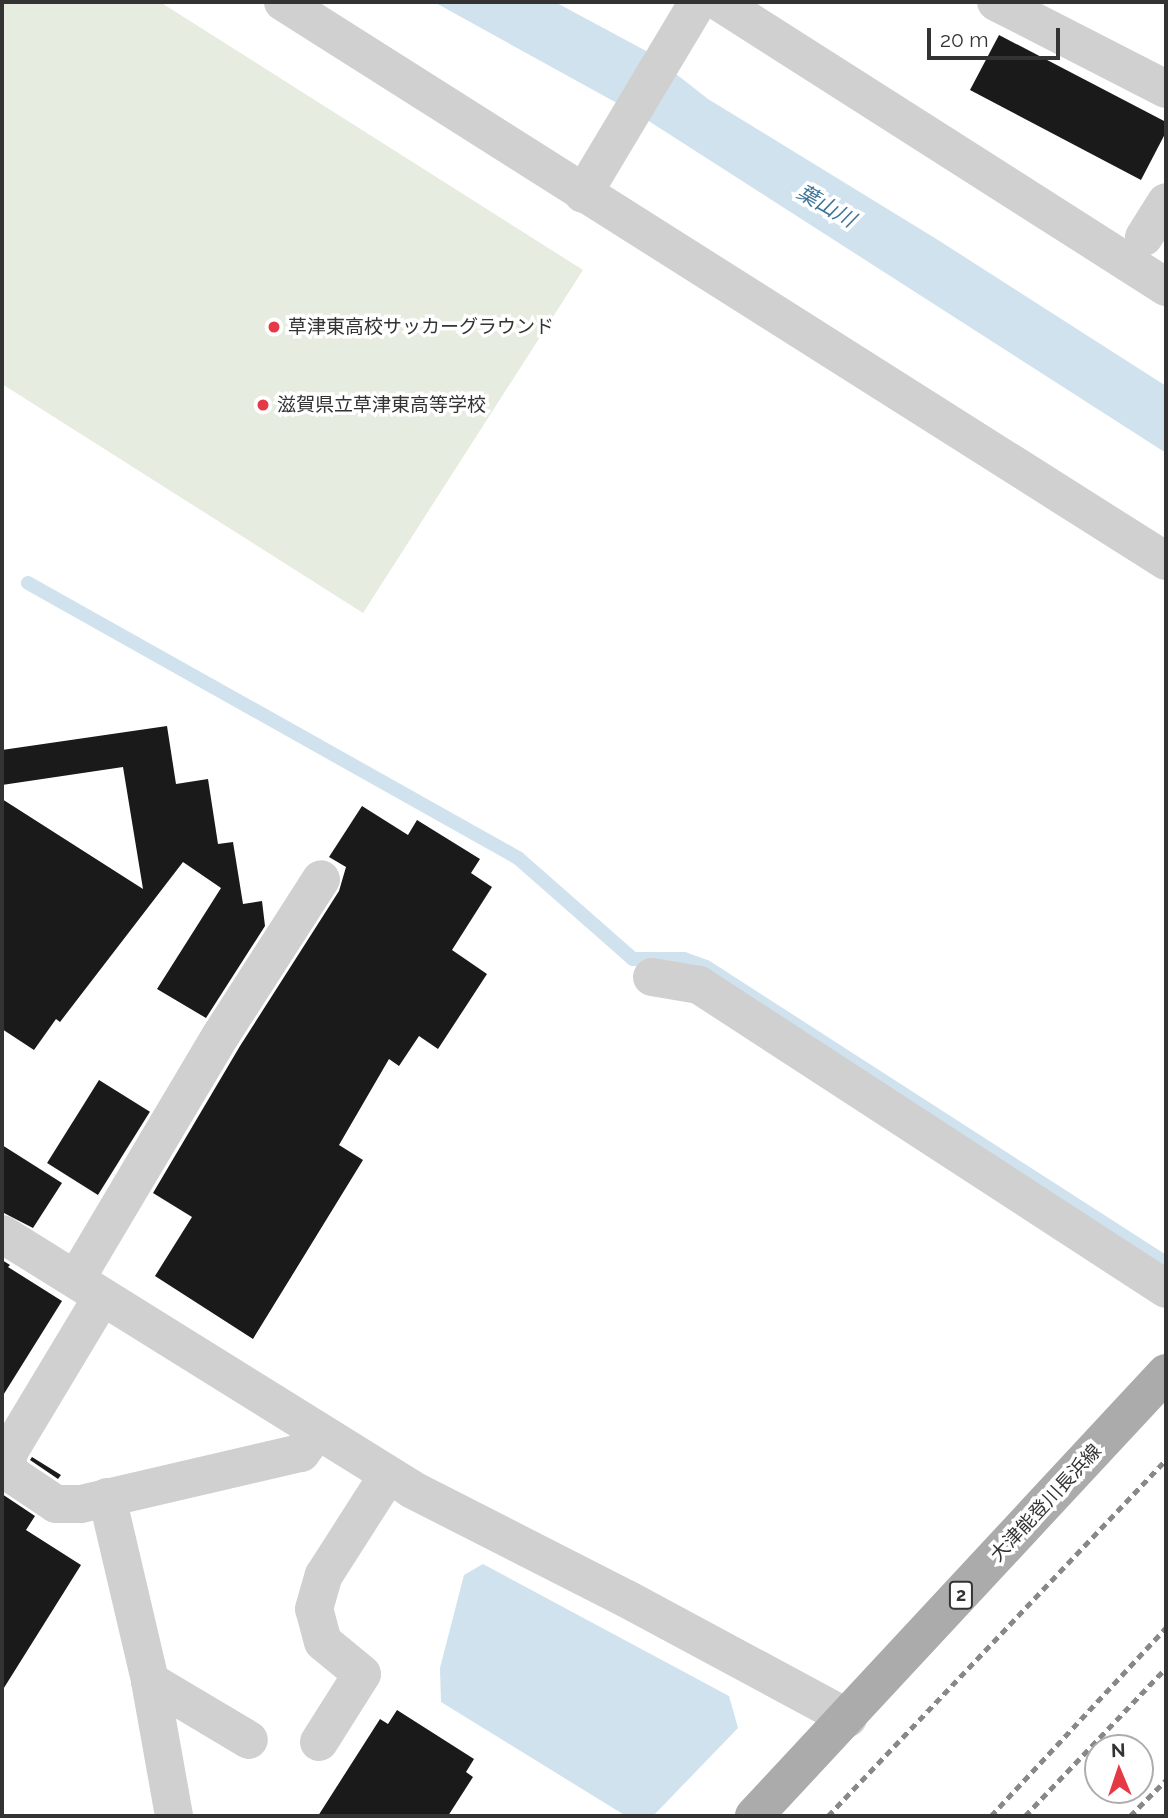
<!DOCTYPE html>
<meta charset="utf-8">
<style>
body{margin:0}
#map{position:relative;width:1168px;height:1818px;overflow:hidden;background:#fff;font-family:Raleway,"Noto Sans JP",sans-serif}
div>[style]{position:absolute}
.green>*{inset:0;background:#e6ecdf}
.water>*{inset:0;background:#cfe2ee}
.stream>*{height:14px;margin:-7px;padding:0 7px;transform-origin:7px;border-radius:7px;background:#cfe2ee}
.building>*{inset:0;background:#1a1a1a;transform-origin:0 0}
.minor>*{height:38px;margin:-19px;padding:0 19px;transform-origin:19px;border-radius:19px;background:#d0d0d0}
.major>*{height:38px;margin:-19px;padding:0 19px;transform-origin:19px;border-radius:19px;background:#ababab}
.rail>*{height:5px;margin-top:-2.5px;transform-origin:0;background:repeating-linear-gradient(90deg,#888 0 7px,transparent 0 12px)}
.dots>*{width:19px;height:19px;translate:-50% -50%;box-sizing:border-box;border:4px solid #fff;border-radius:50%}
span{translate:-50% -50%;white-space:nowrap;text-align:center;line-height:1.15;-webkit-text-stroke:7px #fff;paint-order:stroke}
.shield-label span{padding:2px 5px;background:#fff;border:2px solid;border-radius:5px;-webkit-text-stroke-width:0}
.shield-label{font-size:18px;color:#333;font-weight:700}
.poi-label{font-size:19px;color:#333}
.left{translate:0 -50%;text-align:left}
.street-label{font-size:19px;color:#333}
.water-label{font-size:21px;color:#3f7597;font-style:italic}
.frame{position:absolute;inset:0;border:4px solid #333;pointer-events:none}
.north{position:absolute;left:1084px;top:1734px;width:70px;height:70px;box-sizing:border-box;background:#fff;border:2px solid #adadad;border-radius:50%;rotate:358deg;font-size:19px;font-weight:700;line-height:28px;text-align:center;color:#333}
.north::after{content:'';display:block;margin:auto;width:24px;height:32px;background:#e63946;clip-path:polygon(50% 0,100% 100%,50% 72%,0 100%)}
.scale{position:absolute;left:927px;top:28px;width:133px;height:32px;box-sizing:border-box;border:4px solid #333;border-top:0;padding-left:9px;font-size:21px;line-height:24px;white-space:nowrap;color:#333;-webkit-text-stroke:5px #fff;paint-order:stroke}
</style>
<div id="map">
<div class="green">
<i style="clip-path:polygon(2px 2px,160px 2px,583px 270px,363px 613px,2px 384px)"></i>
</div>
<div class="water">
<i style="clip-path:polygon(434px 2px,555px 2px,648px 52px,708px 99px,938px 240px,1166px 386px,1166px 453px,644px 118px)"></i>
<i style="clip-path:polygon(483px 1564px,729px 1696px,738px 1728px,653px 1816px,626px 1816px,441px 1702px,440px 1668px,464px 1575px)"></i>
</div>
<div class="stream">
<i style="left:28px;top:583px;width:562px;rotate:29.3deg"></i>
<i style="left:518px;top:858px;width:153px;rotate:41.3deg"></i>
<i style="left:633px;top:959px;width:51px"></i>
<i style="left:684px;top:959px;width:23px;rotate:20deg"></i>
<i style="left:706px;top:967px;width:547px;rotate:32.76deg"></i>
</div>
<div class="building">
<i style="clip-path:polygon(999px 35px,1166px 122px,1166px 132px,1141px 180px,970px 90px)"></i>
<i style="clip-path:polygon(167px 726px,176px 784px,208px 779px,218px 844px,233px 842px,243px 904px,262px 901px,265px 926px,206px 1018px,157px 989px,221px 888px,183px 862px,60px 1022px,56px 1019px,34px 1050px,2px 1029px,2px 799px,143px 889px,123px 767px,2px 785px,2px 750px)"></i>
<i style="clip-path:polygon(362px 806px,408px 835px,417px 820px,480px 859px,471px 873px,492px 887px,452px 950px,487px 974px,438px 1049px,419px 1036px,399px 1066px,389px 1059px,339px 1145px,363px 1160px,253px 1339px,155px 1276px,192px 1217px,153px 1193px,240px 1046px,339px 891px,346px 867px,329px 857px)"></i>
<i style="left:99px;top:1080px;width:60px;height:98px;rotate:32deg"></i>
<i style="clip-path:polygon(2px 1145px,62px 1183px,33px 1228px,2px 1212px)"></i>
<i style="clip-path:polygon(2px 1260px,10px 1265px,8px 1267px,62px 1301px,2px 1397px)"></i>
<i style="clip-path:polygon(32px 1457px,61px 1475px,58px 1479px,30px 1460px)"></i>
<i style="clip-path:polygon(2px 1494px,35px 1516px,26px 1530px,81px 1565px,2px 1691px)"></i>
<i style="clip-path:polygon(397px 1710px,474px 1759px,466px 1772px,473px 1777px,448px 1816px,318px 1816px,380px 1719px,388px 1724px)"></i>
</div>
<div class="minor">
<i style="left:283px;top:2px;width:1045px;rotate:32.34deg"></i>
<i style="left:719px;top:2px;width:530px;rotate:32.52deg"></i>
<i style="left:996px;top:2px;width:191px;rotate:27.1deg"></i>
<i style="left:583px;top:194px;width:224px;rotate:-59.1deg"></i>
<i style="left:1144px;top:237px;width:41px;rotate:-57.8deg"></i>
<i style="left:652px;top:977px;width:48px;rotate:9.7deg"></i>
<i style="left:699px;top:985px;width:557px;rotate:33.06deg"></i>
<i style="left:2px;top:1234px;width:482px;rotate:31.9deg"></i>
<i style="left:411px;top:1489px;width:242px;rotate:27deg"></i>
<i style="left:627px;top:1599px;width:251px;rotate:28.3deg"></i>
<i style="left:76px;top:1279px;width:284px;rotate:-59.3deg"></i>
<i style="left:221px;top:1035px;width:185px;rotate:-57.3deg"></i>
<i style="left:102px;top:1297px;width:181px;rotate:121deg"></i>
<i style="left:9px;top:1452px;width:15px;rotate:98deg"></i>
<i style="left:7px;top:1467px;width:11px;rotate:52deg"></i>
<i style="left:14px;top:1476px;width:50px;rotate:33.7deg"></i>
<i style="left:56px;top:1504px;width:25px"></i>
<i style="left:81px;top:1504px;width:226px;rotate:-13.1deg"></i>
<i style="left:301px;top:1453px;width:26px;rotate:-54deg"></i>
<i style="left:107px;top:1497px;width:189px;rotate:76.8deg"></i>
<i style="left:150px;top:1681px;width:115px;rotate:30.8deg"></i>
<i style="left:150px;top:1681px;width:137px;rotate:79.9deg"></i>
<i style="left:319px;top:1742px;width:80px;rotate:-57.7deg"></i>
<i style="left:362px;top:1674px;width:50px;rotate:-140.6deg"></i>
<i style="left:323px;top:1642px;width:34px;rotate:-105deg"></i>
<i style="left:314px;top:1609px;width:35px;rotate:-74deg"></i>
<i style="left:324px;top:1575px;width:119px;rotate:-57.4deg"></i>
</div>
<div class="major">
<i style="left:754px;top:1816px;width:605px;rotate:-47.08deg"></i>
</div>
<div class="rail">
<i style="left:828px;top:1816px;width:491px;rotate:-46.5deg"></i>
<i style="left:991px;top:1816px;width:257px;rotate:-47.1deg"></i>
<i style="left:1025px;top:1816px;width:204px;rotate:-46.4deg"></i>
<i style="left:1130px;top:1816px;width:51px;rotate:-45deg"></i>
</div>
<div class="dots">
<i style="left:274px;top:327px;background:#e63946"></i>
<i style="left:263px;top:405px;background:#e63946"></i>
</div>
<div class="shield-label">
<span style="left:961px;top:1595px">2</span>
</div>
<div class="poi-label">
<span class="left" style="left:288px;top:327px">草津東高校サッカーグラウンド</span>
<span class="left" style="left:277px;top:405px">滋賀県立草津東高等学校</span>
</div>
<div class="street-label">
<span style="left:1046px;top:1503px;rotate:-47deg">大津能登川長浜線</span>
</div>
<div class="water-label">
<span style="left:826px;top:206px;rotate:30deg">葉山川</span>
</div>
<div class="frame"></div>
<div class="north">N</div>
<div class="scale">20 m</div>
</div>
